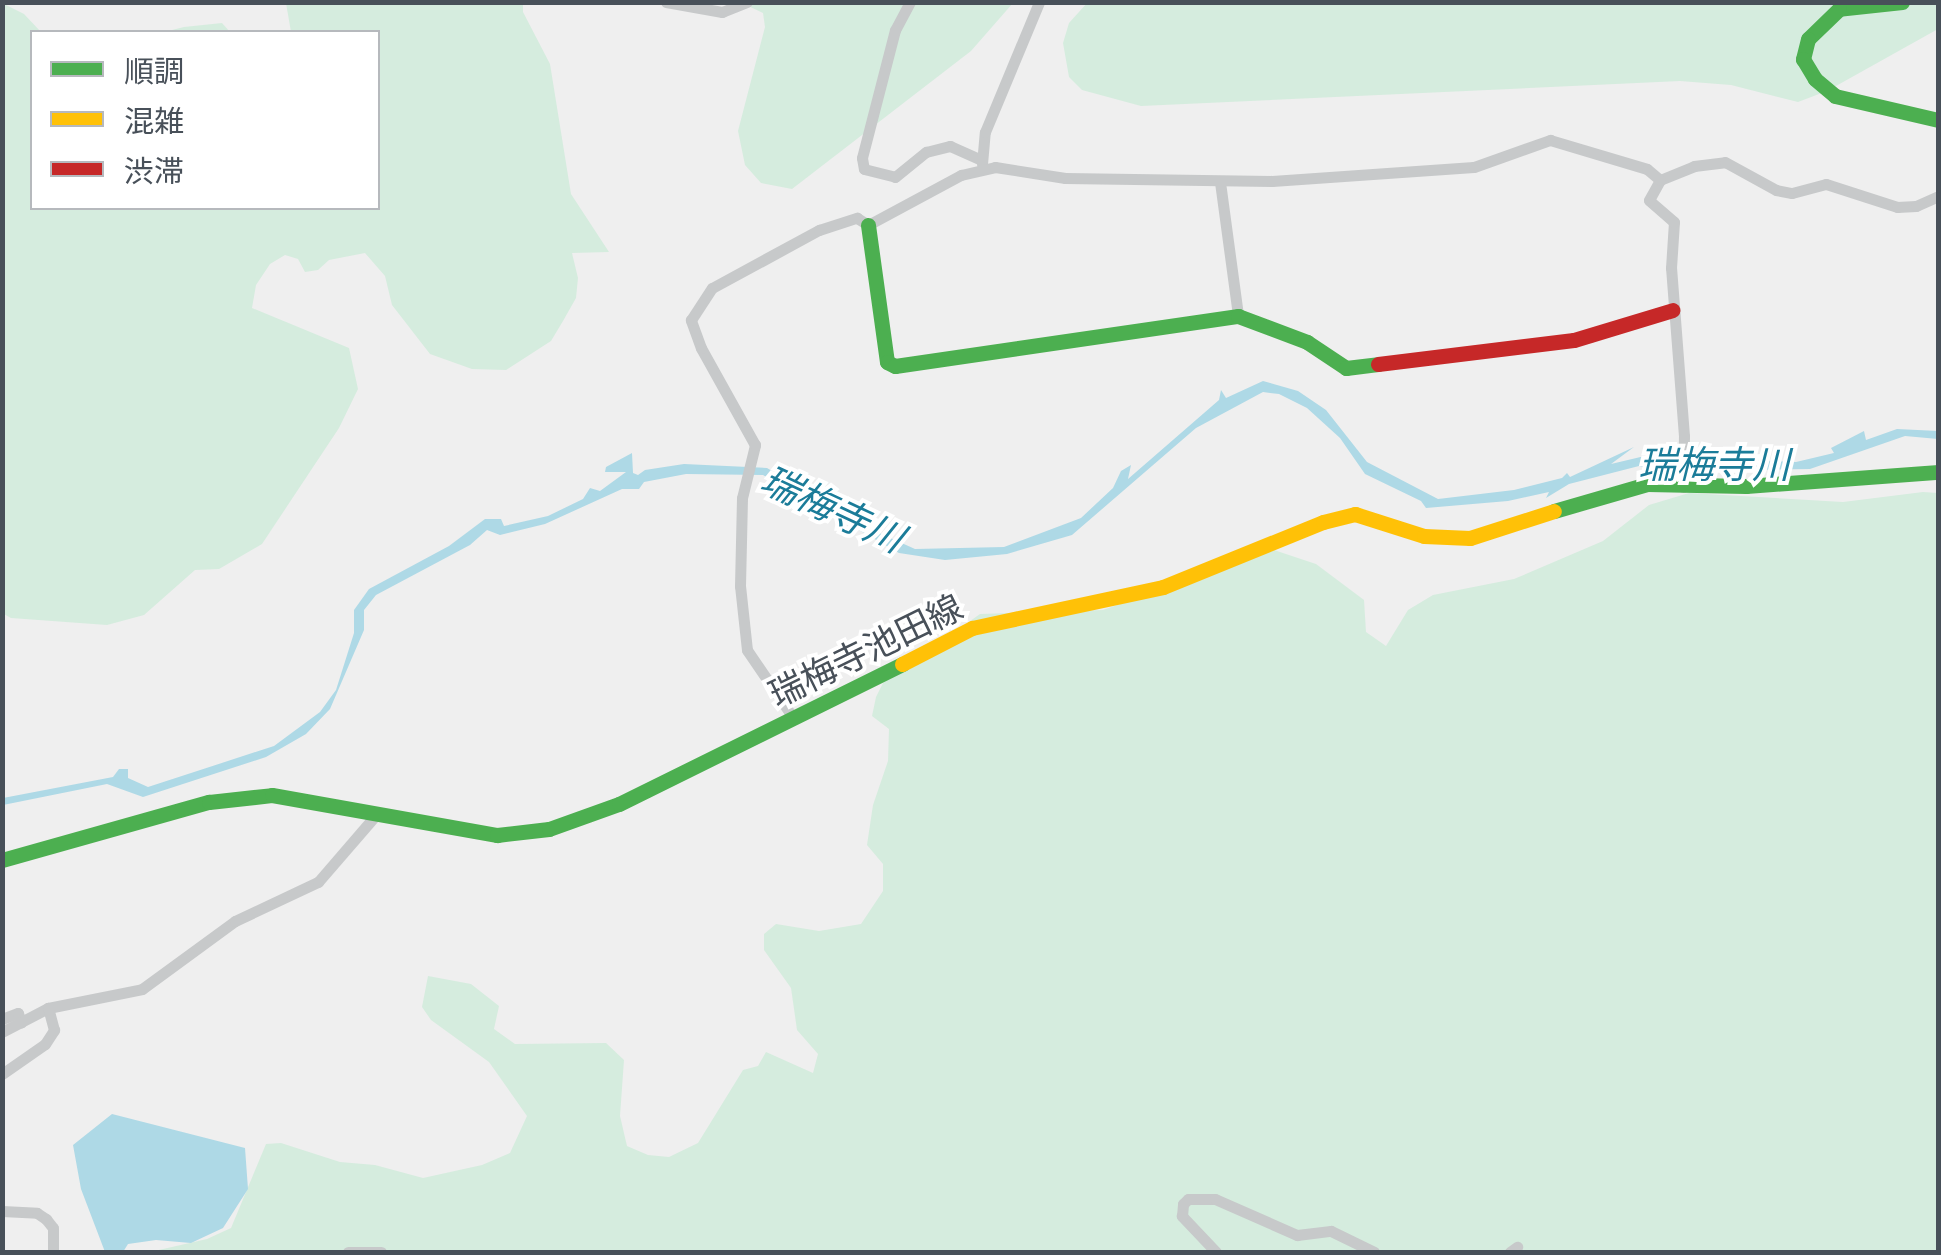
<!DOCTYPE html>
<meta charset="utf-8">
<style>
body{margin:0}
#map{position:relative;width:1941px;height:1255px;overflow:hidden;background:#efefef;font-family:Figtree,"Noto Sans JP",sans-serif}
div>[style]{position:absolute}
.green>*{inset:0;background:#d5ecde}
.water>*{inset:0;background:#aed9e6}
.street>*{height:11px;margin:-5.5px;padding:0 5.5px;transform-origin:5.5px;border-radius:5.5px;background:#c7c9ca}
.fast>*{height:15px;margin:-7.5px;padding:0 7.5px;transform-origin:7.5px;border-radius:7.5px;background:#4caf50}
.slow>*{height:15px;margin:-7.5px;padding:0 7.5px;transform-origin:7.5px;border-radius:7.5px;background:#ffc107}
.jam>*{height:15px;margin:-7.5px;padding:0 7.5px;transform-origin:7.5px;border-radius:7.5px;background:#c62828}
span{translate:-50% -50%;white-space:nowrap;text-align:center;line-height:1.15;-webkit-text-stroke:8px #fff;paint-order:stroke}
.street-label{font-size:35px;color:#485059}
.water-label{font-size:38px;color:#1b7c99;font-style:italic}
.frame{position:absolute;inset:0;border:5px solid #485059;pointer-events:none}
.legend{position:absolute;left:30px;top:30px;width:350px;height:180px;box-sizing:border-box;background:#fff;border:2px solid #b6b9bd;margin:0;padding:12px 18px;list-style:none;font-size:30px;color:#485059}
.legend li{display:flex;align-items:center;gap:20px;height:50px}
.legend b{width:50px;border:2px solid #b6b9bd}
</style>
<div id="map">
<div class="green">
<i style="clip-path:polygon(1088px 2px,1938px 3px,1938px 29px,1827px 91px,1798px 102px,1731px 85px,1680px 81px,1141px 106px,1082px 90px,1069px 77px,1063px 43px,1069px 23px)"></i>
<i style="clip-path:polygon(2px 3px,24px 14px,41px 32px,32px 32px,32px 208px,378px 208px,378px 32px,291px 32px,286px 3px,523px 3px,523px 12px,550px 64px,571px 194px,609px 252px,572px 253px,578px 278px,576px 298px,563px 321px,551px 341px,506px 370px,472px 369px,430px 354px,392px 305px,385px 276px,365px 253px,329px 260px,318px 270px,305px 272px,298px 259px,285px 255px,270px 264px,256px 285px,252px 308px,349px 348px,358px 389px,339px 428px,262px 544px,219px 569px,195px 570px,144px 615px,107px 625px,11px 618px,2px 613px)"></i>
<i style="clip-path:polygon(742px 3px,1013px 3px,971px 51px,792px 189px,761px 183px,745px 165px,738px 131px,765px 27px,763px 13px)"></i>
<i style="clip-path:polygon(222px 23px,230px 32px,164px 32px,184px 27px)"></i>
<i style="clip-path:polygon(1923px 492px,1938px 493px,1938px 1252px,150px 1252px,207px 1239px,231px 1228px,266px 1144px,281px 1143px,340px 1162px,375px 1165px,423px 1178px,482px 1165px,510px 1153px,527px 1116px,489px 1062px,431px 1020px,422px 1007px,428px 976px,471px 984px,499px 1006px,494px 1029px,515px 1044px,606px 1043px,624px 1060px,620px 1116px,627px 1146px,648px 1155px,669px 1157px,698px 1143px,743px 1070px,758px 1066px,766px 1052px,813px 1073px,818px 1054px,797px 1030px,791px 988px,764px 950px,764px 934px,776px 924px,819px 931px,861px 924px,883px 891px,883px 864px,867px 845px,873px 805px,888px 761px,889px 729px,872px 716px,876px 697px,883px 683px,980px 614px,1103px 610px,1274px 550px,1316px 564px,1364px 600px,1366px 632px,1386px 646px,1408px 610px,1433px 595px,1514px 579px,1603px 541px,1649px 505px,1689px 493px,1843px 502px)"></i>
</div>
<div class="water">
<i style="clip-path:polygon(1263px 381px,1298px 391px,1326px 410px,1367px 462px,1438px 499px,1514px 490px,1562px 478px,1567px 473px,1570px 477px,1634px 447px,1611px 464px,1649px 455px,1796px 462px,1834px 453px,1831px 448px,1864px 431px,1866px 440px,1897px 429px,1938px 431px,1938px 439px,1905px 436px,1810px 469px,1655px 471px,1639px 466px,1569px 484px,1546px 498px,1549px 492px,1508px 501px,1426px 508px,1421px 501px,1365px 474px,1340px 438px,1307px 408px,1279px 394px,1263px 392px,1196px 428px,1072px 535px,1007px 554px,945px 560px,899px 553px,763px 475px,686px 474px,644px 482px,639px 489px,622px 489px,545px 524px,500px 535px,487px 530px,470px 545px,376px 595px,364px 610px,364px 630px,330px 709px,306px 734px,266px 757px,143px 797px,107px 784px,3px 805px,3px 798px,113px 777px,119px 769px,128px 769px,128px 778px,148px 787px,274px 746px,320px 712px,336px 690px,354px 633px,354px 610px,369px 589px,449px 546px,485px 519px,501px 519px,504px 526px,548px 516px,583px 499px,590px 488px,600px 491px,626px 472px,605px 472px,606px 467px,632px 453px,633px 473px,638px 475px,645px 470px,684px 464px,767px 468px,866px 527px,915px 549px,1004px 547px,1081px 518px,1113px 488px,1121px 471px,1131px 465px,1128px 479px,1219px 400px,1221px 390px,1226px 398px)"></i>
<i style="clip-path:polygon(112px 1114px,245px 1148px,248px 1189px,223px 1228px,191px 1243px,156px 1240px,128px 1244px,123px 1252px,105px 1252px,81px 1189px,73px 1145px)"></i>
</div>
<div class="street">
<i style="left:666px;top:2px;width:57px;rotate:10.1deg"></i>
<i style="left:722px;top:12px;width:27px;rotate:-22deg"></i>
<i style="left:910px;top:2px;width:32px;rotate:118deg"></i>
<i style="left:895px;top:30px;width:132px;rotate:104.5deg"></i>
<i style="left:862px;top:158px;width:11px;rotate:80deg"></i>
<i style="left:864px;top:169px;width:32px;rotate:14deg"></i>
<i style="left:895px;top:177px;width:40px;rotate:-39deg"></i>
<i style="left:926px;top:152px;width:25px;rotate:-14deg"></i>
<i style="left:950px;top:146px;width:35px;rotate:24deg"></i>
<i style="left:982px;top:164px;width:32px;rotate:-85deg"></i>
<i style="left:985px;top:132px;width:141px;rotate:-67.4deg"></i>
<i style="left:1220px;top:182px;width:135px;rotate:82.3deg"></i>
<i style="left:1683px;top:487px;width:51px;rotate:-88.9deg"></i>
<i style="left:1684px;top:436px;width:169px;rotate:-94.4deg"></i>
<i style="left:1671px;top:268px;width:46px;rotate:-86.3deg"></i>
<i style="left:1674px;top:222px;width:33px;rotate:-139deg"></i>
<i style="left:1649px;top:200px;width:23px;rotate:-61deg"></i>
<i style="left:1660px;top:180px;width:37px;rotate:-22deg"></i>
<i style="left:1694px;top:166px;width:31px;rotate:-7deg"></i>
<i style="left:1725px;top:162px;width:58px;rotate:28.8deg"></i>
<i style="left:1776px;top:190px;width:16px;rotate:11deg"></i>
<i style="left:1792px;top:193px;width:35px;rotate:-15deg"></i>
<i style="left:1826px;top:184px;width:75px;rotate:17.9deg"></i>
<i style="left:1897px;top:207px;width:19px;rotate:-3deg"></i>
<i style="left:1916px;top:206px;width:24px;rotate:-24deg"></i>
<i style="left:794px;top:719px;width:83px;rotate:-124.3deg"></i>
<i style="left:747px;top:650px;width:64px;rotate:-96.2deg"></i>
<i style="left:740px;top:586px;width:88px;rotate:-88.7deg"></i>
<i style="left:742px;top:498px;width:55px;rotate:-76.2deg"></i>
<i style="left:755px;top:445px;width:111px;rotate:-119.1deg"></i>
<i style="left:701px;top:348px;width:30px;rotate:-110deg"></i>
<i style="left:691px;top:320px;width:38px;rotate:-57deg"></i>
<i style="left:712px;top:288px;width:122px;rotate:-28.5deg"></i>
<i style="left:819px;top:230px;width:40px;rotate:-18deg"></i>
<i style="left:857px;top:218px;width:13px;rotate:32deg"></i>
<i style="left:868px;top:225px;width:106px;rotate:-28.3deg"></i>
<i style="left:961px;top:175px;width:35px;rotate:-13deg"></i>
<i style="left:995px;top:167px;width:71px;rotate:8.9deg"></i>
<i style="left:1065px;top:178px;width:207px;rotate:0.8deg"></i>
<i style="left:1272px;top:181px;width:202px;rotate:-4deg"></i>
<i style="left:1474px;top:167px;width:81px;rotate:-19.6deg"></i>
<i style="left:1550px;top:140px;width:101px;rotate:16.6deg"></i>
<i style="left:1647px;top:169px;width:17px;rotate:40deg"></i>
<i style="left:2px;top:1019px;width:17px;rotate:-21deg"></i>
<i style="left:18px;top:1013px;width:10px;rotate:73deg"></i>
<i style="left:2px;top:1032px;width:52px;rotate:-27.6deg"></i>
<i style="left:48px;top:1008px;width:96px;rotate:-11.4deg"></i>
<i style="left:142px;top:989px;width:115px;rotate:-36.2deg"></i>
<i style="left:235px;top:921px;width:92px;rotate:-25.2deg"></i>
<i style="left:318px;top:882px;width:87px;rotate:-49.2deg"></i>
<i style="left:2px;top:1074px;width:52px;rotate:-34.9deg"></i>
<i style="left:45px;top:1044px;width:17px;rotate:-57deg"></i>
<i style="left:54px;top:1030px;width:23px;rotate:-105deg"></i>
<i style="left:2px;top:1211px;width:35px;rotate:3deg"></i>
<i style="left:37px;top:1213px;width:11px;rotate:34deg"></i>
<i style="left:46px;top:1219px;width:11px;rotate:52deg"></i>
<i style="left:53px;top:1228px;width:24px;rotate:90deg"></i>
<i style="left:348px;top:1252px;width:33px"></i>
<i style="left:1216px;top:1252px;width:50px;rotate:-133.4deg"></i>
<i style="left:1182px;top:1216px;width:12px;rotate:-85deg"></i>
<i style="left:1183px;top:1204px;width:7px;rotate:-45deg"></i>
<i style="left:1188px;top:1199px;width:27px"></i>
<i style="left:1215px;top:1199px;width:90px;rotate:23.7deg"></i>
<i style="left:1297px;top:1235px;width:34px;rotate:-7deg"></i>
<i style="left:1331px;top:1231px;width:48px;rotate:26deg"></i>
<i style="left:1510px;top:1252px;width:9px;rotate:-36deg"></i>
</div>
<div class="fast">
<i style="left:1902px;top:2px;width:63px;rotate:173.7deg"></i>
<i style="left:1839px;top:9px;width:43px;rotate:135.9deg"></i>
<i style="left:1808px;top:39px;width:21px;rotate:104deg"></i>
<i style="left:1803px;top:59px;width:23px;rotate:59deg"></i>
<i style="left:1815px;top:79px;width:26px;rotate:40deg"></i>
<i style="left:1835px;top:96px;width:106px;rotate:13.1deg"></i>
<i style="left:868px;top:225px;width:138px;rotate:82.1deg"></i>
<i style="left:887px;top:362px;width:9px;rotate:27deg"></i>
<i style="left:895px;top:366px;width:347px;rotate:-8.3deg"></i>
<i style="left:1238px;top:316px;width:74px;rotate:20.6deg"></i>
<i style="left:1307px;top:342px;width:47px;rotate:33.7deg"></i>
<i style="left:1346px;top:368px;width:32px;rotate:-7deg"></i>
<i style="left:1554px;top:511px;width:97px;rotate:-16.2deg"></i>
<i style="left:1647px;top:484px;width:99px;rotate:1.2deg"></i>
<i style="left:1746px;top:486px;width:193px;rotate:-4.2deg"></i>
<i style="left:2px;top:860px;width:215px;rotate:-15.7deg"></i>
<i style="left:209px;top:802px;width:63px;rotate:-6.3deg"></i>
<i style="left:272px;top:795px;width:229px;rotate:10.1deg"></i>
<i style="left:497px;top:835px;width:52px;rotate:-6.6deg"></i>
<i style="left:549px;top:829px;width:74px;rotate:-19.7deg"></i>
<i style="left:619px;top:804px;width:316px;rotate:-26.3deg"></i>
</div>
<div class="slow">
<i style="left:902px;top:664px;width:79px;rotate:-27.2deg"></i>
<i style="left:972px;top:628px;width:195px;rotate:-12.1deg"></i>
<i style="left:1163px;top:587px;width:173px;rotate:-22.1deg"></i>
<i style="left:1323px;top:522px;width:33px;rotate:-14deg"></i>
<i style="left:1355px;top:514px;width:72px;rotate:17.7deg"></i>
<i style="left:1424px;top:536px;width:46px;rotate:2.5deg"></i>
<i style="left:1470px;top:538px;width:88px;rotate:-17.8deg"></i>
</div>
<div class="jam">
<i style="left:1378px;top:364px;width:197px;rotate:-7deg"></i>
<i style="left:1574px;top:340px;width:103px;rotate:-16.9deg"></i>
</div>
<div class="street-label">
<span style="left:866px;top:651px;rotate:-26deg">瑞梅寺池田線</span>
</div>
<div class="water-label">
<span style="left:1714px;top:466px">瑞梅寺川</span>
<span style="left:832px;top:510px;rotate:25deg">瑞梅寺川</span>
</div>
<div class="frame"></div>
<ul class="legend">
<li><b style="height:12px;background:#4caf50"></b>順調</li>
<li><b style="height:12px;background:#ffc107"></b>混雑</li>
<li><b style="height:12px;background:#c62828"></b>渋滞</li>
</ul>
</div>
